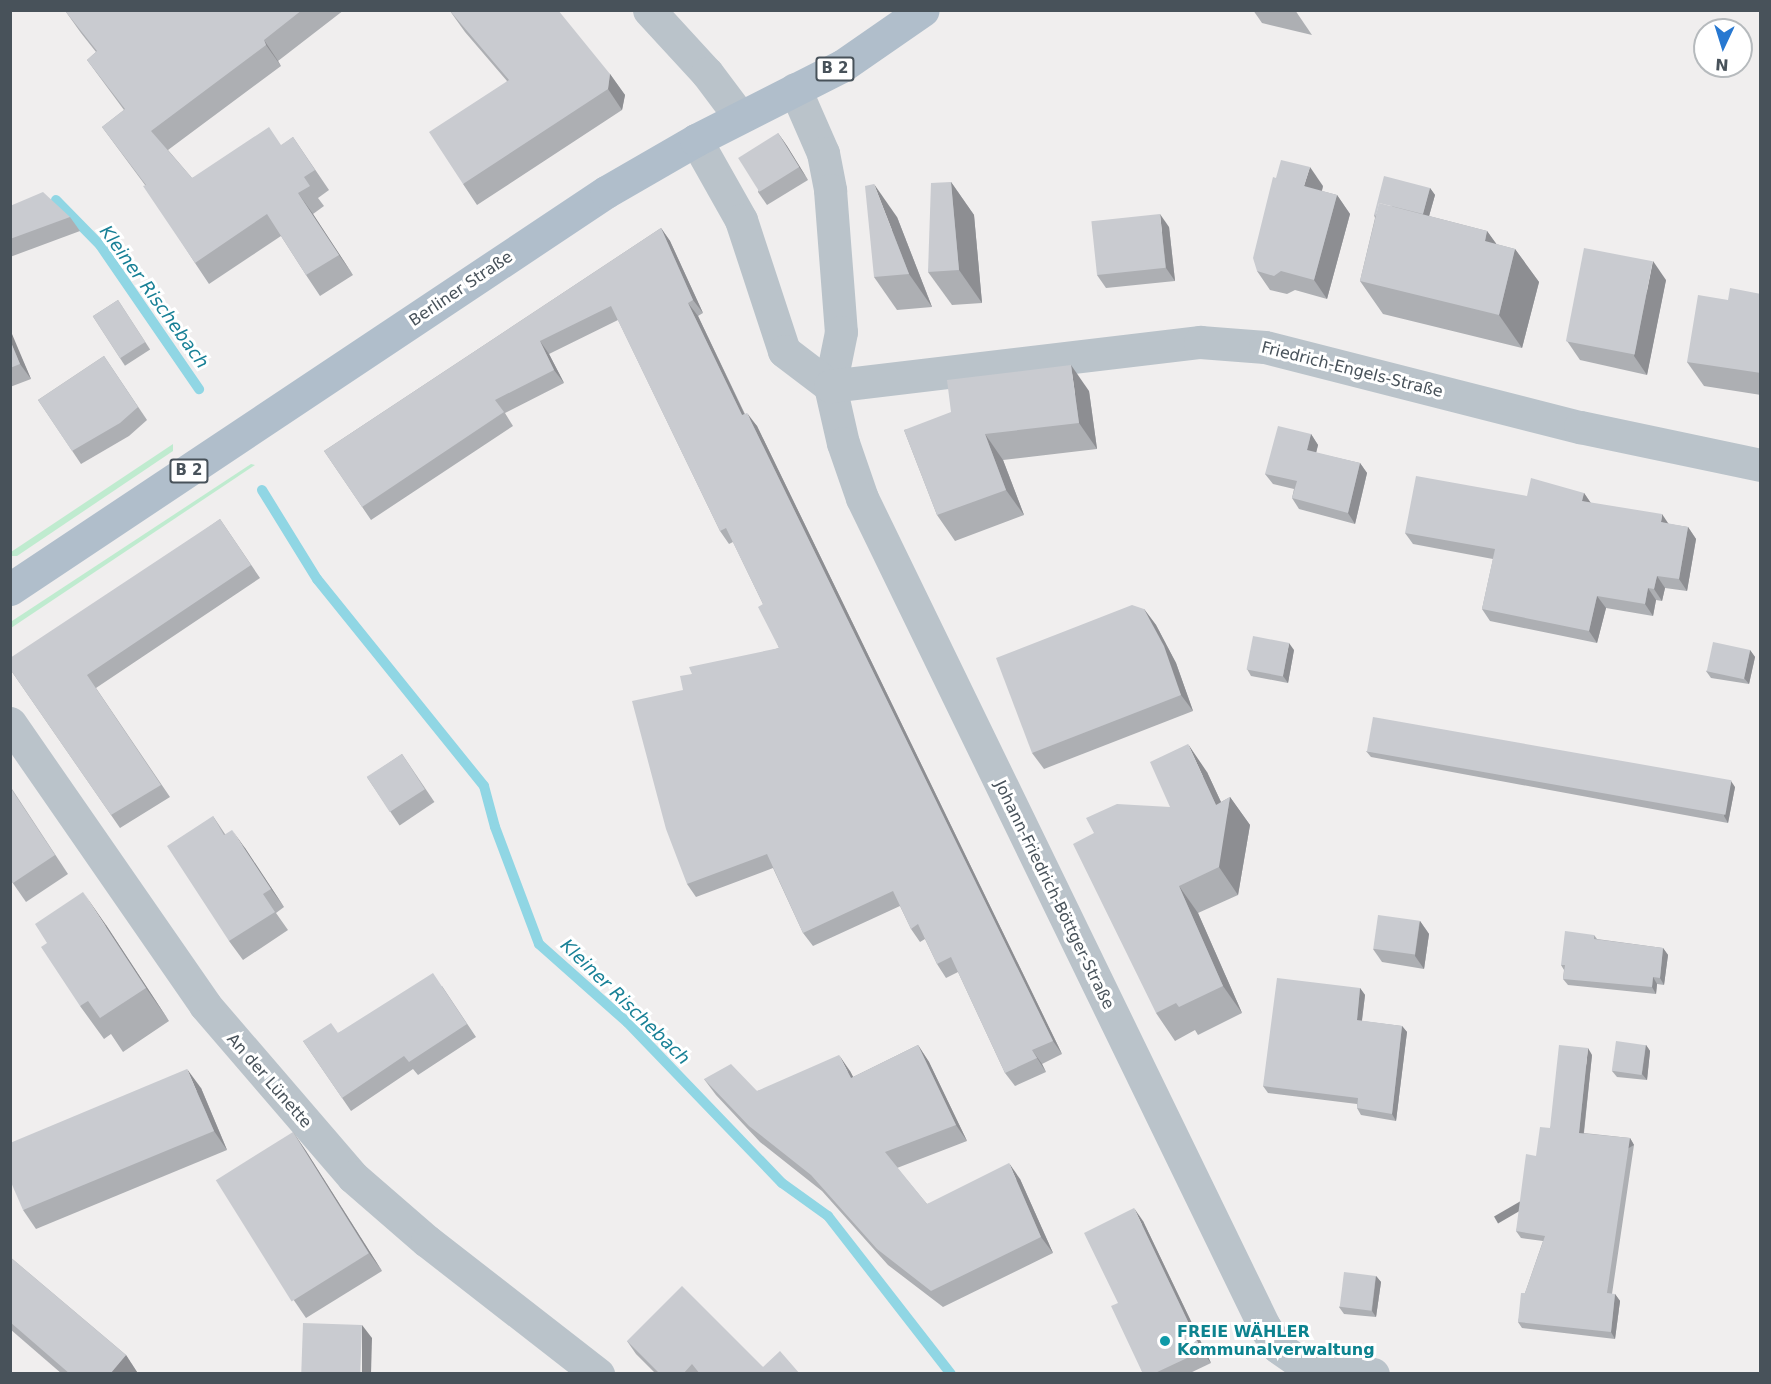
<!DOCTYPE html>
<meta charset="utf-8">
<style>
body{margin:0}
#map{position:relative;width:1771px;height:1384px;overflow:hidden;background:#f0eeee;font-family:"DejaVu Sans",sans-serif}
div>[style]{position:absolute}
.green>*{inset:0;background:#bfebcf}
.stream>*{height:10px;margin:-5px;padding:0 5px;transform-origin:5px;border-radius:5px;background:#90d6e4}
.minor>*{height:33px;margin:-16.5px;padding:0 16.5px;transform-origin:16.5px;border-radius:16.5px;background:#bac3ca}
.major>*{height:33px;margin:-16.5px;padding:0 16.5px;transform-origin:16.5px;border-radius:16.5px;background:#b0becb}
.wall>*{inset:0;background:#adafb3;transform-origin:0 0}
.shaded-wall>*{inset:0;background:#8d8e92;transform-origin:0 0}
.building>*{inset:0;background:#c9cbd0;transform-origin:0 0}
.dots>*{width:16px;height:16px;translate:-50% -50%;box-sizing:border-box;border:3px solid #fff;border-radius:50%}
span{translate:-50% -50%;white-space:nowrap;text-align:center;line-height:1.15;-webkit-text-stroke:6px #fff;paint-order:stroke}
.shield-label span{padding:2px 4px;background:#fff;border:2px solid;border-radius:4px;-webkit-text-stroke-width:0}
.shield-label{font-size:15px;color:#48525a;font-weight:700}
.street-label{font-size:16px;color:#48525a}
.culture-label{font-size:16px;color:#0d838f;font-weight:700}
.left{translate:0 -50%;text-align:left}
.water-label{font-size:18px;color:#188096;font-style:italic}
.frame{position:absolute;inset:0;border:12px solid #48525a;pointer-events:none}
.north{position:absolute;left:1693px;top:18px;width:60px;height:60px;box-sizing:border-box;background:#fff;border:2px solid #b6babd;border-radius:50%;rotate:184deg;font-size:16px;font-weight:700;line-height:24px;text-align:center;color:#48525a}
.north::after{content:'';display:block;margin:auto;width:21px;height:27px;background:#2778d1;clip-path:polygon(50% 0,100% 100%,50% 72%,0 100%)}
</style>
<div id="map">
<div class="green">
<i style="clip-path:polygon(173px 444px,173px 451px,17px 556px,11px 556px,11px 552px)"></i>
<i style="clip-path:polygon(251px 464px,255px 465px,11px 628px,12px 621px)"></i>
</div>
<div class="stream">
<i style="left:56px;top:200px;width:63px;rotate:45.6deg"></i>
<i style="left:100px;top:245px;width:175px;rotate:55.5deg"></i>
<i style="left:262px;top:490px;width:105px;rotate:58.3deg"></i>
<i style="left:317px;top:579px;width:266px;rotate:51.1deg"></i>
<i style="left:484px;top:786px;width:42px;rotate:75deg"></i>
<i style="left:495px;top:827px;width:125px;rotate:69.4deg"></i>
<i style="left:539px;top:944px;width:118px;rotate:41.6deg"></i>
<i style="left:627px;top:1022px;width:223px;rotate:46.1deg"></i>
<i style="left:782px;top:1183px;width:57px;rotate:35.7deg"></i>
<i style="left:828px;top:1216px;width:200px;rotate:52.1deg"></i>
</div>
<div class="minor">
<i style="left:649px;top:10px;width:86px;rotate:47.4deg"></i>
<i style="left:707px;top:73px;width:55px;rotate:53.1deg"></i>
<i style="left:795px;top:89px;width:70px;rotate:66.4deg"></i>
<i style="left:823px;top:153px;width:38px;rotate:79deg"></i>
<i style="left:830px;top:190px;width:142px;rotate:85.6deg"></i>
<i style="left:841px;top:332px;width:55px;rotate:101.5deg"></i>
<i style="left:830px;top:386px;width:58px;rotate:77.2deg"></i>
<i style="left:843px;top:443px;width:58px;rotate:70.9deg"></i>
<i style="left:862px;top:498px;width:920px;rotate:64.1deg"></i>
<i style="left:1264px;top:1326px;width:25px;rotate:56deg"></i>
<i style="left:1278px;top:1347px;width:24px;rotate:35deg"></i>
<i style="left:1298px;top:1361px;width:76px;rotate:9.8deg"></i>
<i style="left:696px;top:140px;width:92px;rotate:60.6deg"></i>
<i style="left:741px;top:220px;width:138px;rotate:71.8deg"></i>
<i style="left:784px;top:351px;width:58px;rotate:37.3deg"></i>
<i style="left:830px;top:386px;width:373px;rotate:-6.8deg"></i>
<i style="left:1200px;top:342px;width:65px;rotate:4.4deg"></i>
<i style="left:1265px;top:347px;width:325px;rotate:14.3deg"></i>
<i style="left:1580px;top:427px;width:184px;rotate:11.9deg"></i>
<i style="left:10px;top:723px;width:343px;rotate:55.3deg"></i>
<i style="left:205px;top:1005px;width:227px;rotate:49.3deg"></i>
<i style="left:353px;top:1177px;width:98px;rotate:40.9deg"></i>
<i style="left:427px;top:1241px;width:217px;rotate:37.9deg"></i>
</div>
<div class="major">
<i style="left:10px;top:589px;width:716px;rotate:-33.67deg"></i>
<i style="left:606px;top:192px;width:104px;rotate:-30deg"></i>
<i style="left:696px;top:140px;width:164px;rotate:-26.9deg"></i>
<i style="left:842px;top:66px;width:98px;rotate:-34.7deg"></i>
</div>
<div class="wall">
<i style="clip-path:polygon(68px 10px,344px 10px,278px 61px,281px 66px,168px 150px,192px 178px,282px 145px,293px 137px,329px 190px,318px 198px,324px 206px,313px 214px,353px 275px,320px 296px,306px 275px,281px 236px,209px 284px,195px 263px,145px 185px,102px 127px,124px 110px,87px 60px,96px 52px,81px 33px,66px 12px)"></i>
<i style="clip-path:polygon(1253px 10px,1295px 10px,1312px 35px,1262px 23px)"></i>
<i style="clip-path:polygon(450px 11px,610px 74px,625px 95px,622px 110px,477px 205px,463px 184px,507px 81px,465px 32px)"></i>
<i style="clip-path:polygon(778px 133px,787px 146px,808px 180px,767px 205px,758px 192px)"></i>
<i style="clip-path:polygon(951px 182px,974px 215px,982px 303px,952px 305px,928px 272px)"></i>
<i style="clip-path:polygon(1323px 186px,1322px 191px,1337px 195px,1350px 214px,1327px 299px,1295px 290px,1287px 294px,1270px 290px,1257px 271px)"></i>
<i style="clip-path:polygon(1430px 188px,1435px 195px,1429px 216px,1487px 231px,1496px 244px,1515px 249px,1539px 282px,1522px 348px,1383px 314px,1360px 281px,1375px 218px,1374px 215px)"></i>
<i style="clip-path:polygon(10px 206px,70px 217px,80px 231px,10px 257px)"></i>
<i style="clip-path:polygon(897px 217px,932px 307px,897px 310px,874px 277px)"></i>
<i style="clip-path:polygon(1169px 227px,1175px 281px,1106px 288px,1097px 275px)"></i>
<i style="clip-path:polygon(661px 228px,670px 241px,703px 313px,698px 316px,745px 414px,757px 426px,1062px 1054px,1042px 1064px,1046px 1072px,1015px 1086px,1005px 1073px,958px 972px,946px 978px,937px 964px,925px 939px,920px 942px,911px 929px,900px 906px,813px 946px,803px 933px,773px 868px,696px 897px,687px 884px,683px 690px,692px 674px,779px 648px,763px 604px,733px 542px,729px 544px,720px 531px,618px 320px,549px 354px,564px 383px,505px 413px,513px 426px,371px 520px,324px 451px)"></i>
<i style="clip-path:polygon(1666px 280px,1647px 375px,1580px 360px,1567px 341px)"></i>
<i style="clip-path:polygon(1761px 294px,1761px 395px,1704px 386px,1687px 362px,1728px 300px)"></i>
<i style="left:118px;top:300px;width:59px;height:30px;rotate:57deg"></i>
<i style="clip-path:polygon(10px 332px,31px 379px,10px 387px)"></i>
<i style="clip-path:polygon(104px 356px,147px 420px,129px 436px,81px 464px,38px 400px)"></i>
<i style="clip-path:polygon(1089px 391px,1097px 449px,1003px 460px,1024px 515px,955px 541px,937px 515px,904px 430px)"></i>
<i style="clip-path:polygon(1311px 434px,1318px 445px,1316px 453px,1360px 463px,1367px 473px,1355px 524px,1299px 509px,1292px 498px,1294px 489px,1273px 484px,1265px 474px)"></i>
<i style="clip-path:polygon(1584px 493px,1591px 503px,1669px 524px,1688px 527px,1696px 539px,1687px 591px,1665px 588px,1662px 601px,1656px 600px,1653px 616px,1606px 608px,1597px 643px,1490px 621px,1482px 609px,1493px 559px,1413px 544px,1405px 533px,1527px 496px)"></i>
<i style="clip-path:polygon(220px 519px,260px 578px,96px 688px,170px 797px,120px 828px,10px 669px)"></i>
<i style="clip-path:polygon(1144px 609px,1156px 625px,1176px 663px,1193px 711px,1044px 769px,1032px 753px)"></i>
<i style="clip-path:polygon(1294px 650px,1288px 683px,1251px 676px,1247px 669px)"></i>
<i style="clip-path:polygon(1750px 650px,1755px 657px,1749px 684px,1711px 678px,1706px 671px)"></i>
<i style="clip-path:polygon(1366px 751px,1735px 787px,1728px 823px,1371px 757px)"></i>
<i style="left:402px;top:754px;width:58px;height:42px;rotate:56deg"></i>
<i style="clip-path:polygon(1207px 772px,1221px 802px,1230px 797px,1250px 825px,1238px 895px,1198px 913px,1242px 1013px,1198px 1035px,1195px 1030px,1175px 1041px,1156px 1013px,1170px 807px)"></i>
<i style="clip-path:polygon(10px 786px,68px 874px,26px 902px,10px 879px)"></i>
<i style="clip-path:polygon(213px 816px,225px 834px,245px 848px,284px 907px,276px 913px,288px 930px,243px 960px,229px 941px)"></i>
<i style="clip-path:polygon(1420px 921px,1429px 934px,1424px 969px,1382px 962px,1373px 949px)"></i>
<i style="clip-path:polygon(106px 925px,169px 1021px,123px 1052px,111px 1034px,104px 1039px,80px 1006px)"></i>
<i style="clip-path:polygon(1594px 935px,1597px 939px,1663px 948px,1668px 955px,1664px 985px,1657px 984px,1656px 994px,1568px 985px,1563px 979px,1564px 970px,1561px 965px)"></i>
<i style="clip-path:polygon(442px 986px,476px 1037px,418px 1075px,413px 1069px,351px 1111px,303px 1041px,338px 1033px)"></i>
<i style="clip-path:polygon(1360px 988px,1365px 995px,1362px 1021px,1402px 1026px,1407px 1032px,1396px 1121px,1361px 1115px,1357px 1108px,1357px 1104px,1268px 1093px,1263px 1086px)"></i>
<i style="clip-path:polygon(918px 1045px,929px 1062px,967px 1141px,897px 1168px,927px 1204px,1020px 1179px,1053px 1253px,943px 1307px,888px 1265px,822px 1191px,760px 1142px,716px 1095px,704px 1079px,757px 1091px,850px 1071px,853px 1077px)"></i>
<i style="clip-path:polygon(1646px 1045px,1650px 1051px,1647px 1080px,1617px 1077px,1612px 1071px)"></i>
<i style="clip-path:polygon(1592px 1055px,1584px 1133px,1630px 1138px,1634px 1145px,1612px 1294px,1615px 1294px,1620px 1301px,1615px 1339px,1522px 1328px,1518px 1322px,1525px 1293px,1543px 1241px,1521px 1238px,1516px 1231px,1550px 1128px)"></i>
<i style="clip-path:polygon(201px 1088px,227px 1150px,36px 1229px,23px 1210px)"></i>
<i style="clip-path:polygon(293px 1132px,306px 1151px,382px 1271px,306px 1318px,293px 1299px)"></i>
<i style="clip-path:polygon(1143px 1221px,1211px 1363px,1188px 1374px,1143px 1374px,1118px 1303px)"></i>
<i style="clip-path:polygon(10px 1257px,126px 1355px,137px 1372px,136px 1374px,62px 1374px,10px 1329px)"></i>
<i style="clip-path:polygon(1376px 1276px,1381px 1282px,1376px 1317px,1344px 1314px,1339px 1307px)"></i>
<i style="clip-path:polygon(627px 1341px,763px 1367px,800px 1374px,656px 1374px,636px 1354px)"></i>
</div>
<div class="shaded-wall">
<i style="clip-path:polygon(264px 40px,278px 61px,281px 66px,266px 45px)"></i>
<i style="clip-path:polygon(610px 74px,625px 95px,622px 110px,608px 89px)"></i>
<i style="clip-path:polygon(778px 133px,787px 146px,808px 180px,799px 167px)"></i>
<i style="clip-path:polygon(1310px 167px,1323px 186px,1318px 204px,1304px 186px)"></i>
<i style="clip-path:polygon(951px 182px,974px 215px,982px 303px,959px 270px)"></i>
<i style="clip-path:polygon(874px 184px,897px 217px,932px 307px,909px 274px)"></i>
<i style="clip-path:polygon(1430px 188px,1435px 195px,1424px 234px,1419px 228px)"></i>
<i style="clip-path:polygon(298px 193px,313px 214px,353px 275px,339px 255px)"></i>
<i style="clip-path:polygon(1337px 195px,1350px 214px,1327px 299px,1314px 280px)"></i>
<i style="clip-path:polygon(1160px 214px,1169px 227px,1175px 281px,1166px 268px)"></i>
<i style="clip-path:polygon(661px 228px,670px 241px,703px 313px,693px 300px)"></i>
<i style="clip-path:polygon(1487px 231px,1511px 264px,1485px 241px)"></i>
<i style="clip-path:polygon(1515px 249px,1539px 282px,1522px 348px,1499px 315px)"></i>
<i style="clip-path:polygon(1653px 261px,1666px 280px,1647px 375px,1634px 356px)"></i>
<i style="clip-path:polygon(688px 303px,698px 316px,751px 428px,742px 415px)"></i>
<i style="clip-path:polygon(10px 332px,12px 334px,31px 379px,20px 364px,10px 340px)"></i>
<i style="clip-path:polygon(540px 341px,549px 354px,564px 383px,554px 370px)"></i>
<i style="clip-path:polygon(1071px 365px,1089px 391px,1097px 449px,1079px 423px)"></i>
<i style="clip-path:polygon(747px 413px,757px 426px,1062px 1054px,1053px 1041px)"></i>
<i style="clip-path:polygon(985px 434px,1003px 460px,1024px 515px,1006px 490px)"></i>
<i style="clip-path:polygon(1311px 434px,1318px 445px,1314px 461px,1307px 450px)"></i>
<i style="clip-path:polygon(1360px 463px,1367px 473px,1355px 524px,1348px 513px)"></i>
<i style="clip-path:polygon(1584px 493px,1592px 505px,1582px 501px)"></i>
<i style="clip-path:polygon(1662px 514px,1670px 526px,1661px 522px)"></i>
<i style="clip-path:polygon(1688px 527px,1696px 539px,1687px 591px,1679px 579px)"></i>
<i style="clip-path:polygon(1657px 576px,1665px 588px,1662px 601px,1654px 589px)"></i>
<i style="clip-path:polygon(1648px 588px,1656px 600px,1653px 616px,1645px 604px)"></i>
<i style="clip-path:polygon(1597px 596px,1606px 608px,1597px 643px,1589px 631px)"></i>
<i style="clip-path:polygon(1144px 609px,1156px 625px,1176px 663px,1193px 711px,1181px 695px)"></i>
<i style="clip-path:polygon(1289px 643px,1294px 650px,1288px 683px,1283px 676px)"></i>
<i style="clip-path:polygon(1750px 650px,1755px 657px,1749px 684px,1744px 678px)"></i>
<i style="clip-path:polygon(1188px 744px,1207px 772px,1227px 815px,1230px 797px,1250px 825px,1238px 895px,1219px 867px,1216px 805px)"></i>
<i style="clip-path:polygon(1731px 781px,1735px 787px,1728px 823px,1724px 816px)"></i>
<i style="clip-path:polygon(232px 830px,245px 848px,284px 907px,271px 889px)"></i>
<i style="clip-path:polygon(1179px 886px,1198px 913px,1242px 1013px,1223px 986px)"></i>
<i style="clip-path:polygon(83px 892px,106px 925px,169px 1021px,146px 988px)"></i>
<i style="clip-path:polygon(1420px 921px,1429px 934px,1424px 969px,1415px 956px)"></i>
<i style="clip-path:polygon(1663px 948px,1668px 955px,1664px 985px,1660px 978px)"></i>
<i style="clip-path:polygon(1653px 977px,1657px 984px,1656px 994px,1652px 987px)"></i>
<i style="clip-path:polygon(1360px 988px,1365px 995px,1361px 1027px,1357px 1020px)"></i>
<i style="clip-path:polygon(1402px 1026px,1407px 1032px,1396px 1121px,1392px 1114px)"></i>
<i style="clip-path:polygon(918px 1045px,929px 1062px,967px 1141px,956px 1125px)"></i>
<i style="clip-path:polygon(1646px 1045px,1650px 1051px,1647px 1080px,1642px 1074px)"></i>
<i style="clip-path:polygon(1588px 1048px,1592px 1055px,1583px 1139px,1579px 1133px)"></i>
<i style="clip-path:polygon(1032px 1050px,1042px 1064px,1046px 1072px,1037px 1058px)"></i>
<i style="clip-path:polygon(839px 1055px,850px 1071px,862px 1094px,851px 1078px)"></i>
<i style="clip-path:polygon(187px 1069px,201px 1088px,227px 1150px,214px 1131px)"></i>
<i style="clip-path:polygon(293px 1132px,306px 1151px,382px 1271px,369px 1253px)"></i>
<i style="left:1630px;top:1138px;width:8px;height:157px;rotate:60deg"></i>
<i style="clip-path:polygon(1009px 1163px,1020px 1179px,1053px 1253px,1041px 1237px)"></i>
<i style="clip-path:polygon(1134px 1208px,1143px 1221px,1211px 1363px,1202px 1351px)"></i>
<i style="clip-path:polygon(1376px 1276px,1381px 1282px,1376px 1317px,1372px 1311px)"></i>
<i style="clip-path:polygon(1615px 1294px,1620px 1301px,1615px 1339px,1611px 1332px)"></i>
<i style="clip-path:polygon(362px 1325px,372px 1338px,371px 1374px,362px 1374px)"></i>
<i style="clip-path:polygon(126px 1355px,137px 1372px,136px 1374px,110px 1374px)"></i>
</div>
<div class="building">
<i style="clip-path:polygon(68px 10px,302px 10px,264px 40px,266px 45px,151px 131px,192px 178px,269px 127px,281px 145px,293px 137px,315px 170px,304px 177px,310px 186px,298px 193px,339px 255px,306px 275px,267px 214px,195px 263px,143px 186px,146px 185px,102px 127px,125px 109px,87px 60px,97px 51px,66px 12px)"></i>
<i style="clip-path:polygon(451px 10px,558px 10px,610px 74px,608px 89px,463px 184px,429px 132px,509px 80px,450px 11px)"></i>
<i style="left:778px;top:133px;width:40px;height:47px;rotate:58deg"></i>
<i style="clip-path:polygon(1281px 160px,1310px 167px,1304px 186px,1337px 195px,1314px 280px,1281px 271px,1274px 276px,1257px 271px,1253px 258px,1273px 177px,1276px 178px)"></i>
<i style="clip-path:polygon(1384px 176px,1430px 188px,1423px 214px,1379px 203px,1376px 216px,1374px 215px)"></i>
<i style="clip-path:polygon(951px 182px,959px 270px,928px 272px,931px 183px)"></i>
<i style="clip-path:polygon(874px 184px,909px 274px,874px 277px,865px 186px)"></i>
<i style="clip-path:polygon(43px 192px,70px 217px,10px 239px,10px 206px)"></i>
<i style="clip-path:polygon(1379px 203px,1487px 231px,1485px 241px,1515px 249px,1499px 315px,1360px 281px)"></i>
<i style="left:1160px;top:214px;width:54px;height:69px;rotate:84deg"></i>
<i style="clip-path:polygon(661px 228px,693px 300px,688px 303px,742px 415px,747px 413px,1053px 1041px,1032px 1050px,1037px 1058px,1005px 1073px,951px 957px,937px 964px,918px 924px,911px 929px,893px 891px,803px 933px,767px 854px,687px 884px,666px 829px,632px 701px,683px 690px,680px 676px,692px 674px,689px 667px,779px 648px,758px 607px,763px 604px,726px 528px,720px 531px,611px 306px,540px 341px,554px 370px,495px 400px,504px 412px,362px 507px,324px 451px)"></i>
<i style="left:1584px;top:248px;width:70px;height:95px;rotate:11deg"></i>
<i style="clip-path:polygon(1730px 288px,1761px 294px,1761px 373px,1687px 362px,1698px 295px,1728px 300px)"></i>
<i style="left:118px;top:300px;width:50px;height:30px;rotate:57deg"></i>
<i style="clip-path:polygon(10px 340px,20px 364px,10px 368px)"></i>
<i style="clip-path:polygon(104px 356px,138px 407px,120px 423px,72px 451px,38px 400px)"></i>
<i style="clip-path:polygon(1071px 365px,1079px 423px,985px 434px,1006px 490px,937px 515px,904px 430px,951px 412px,947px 380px)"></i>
<i style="clip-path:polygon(1278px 426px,1311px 434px,1307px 450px,1360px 463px,1348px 513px,1292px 498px,1297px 481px,1265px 474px)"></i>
<i style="clip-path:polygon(1416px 476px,1527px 496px,1531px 478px,1584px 493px,1582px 501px,1662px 514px,1661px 522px,1688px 527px,1679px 579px,1657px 576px,1654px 589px,1648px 588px,1645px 604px,1597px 596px,1589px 631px,1482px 609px,1495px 549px,1405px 533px)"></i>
<i style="clip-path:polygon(220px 519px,251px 565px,87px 675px,161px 785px,111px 815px,10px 669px,10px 658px)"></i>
<i style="clip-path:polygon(1132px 605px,1144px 609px,1164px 646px,1181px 695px,1032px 753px,996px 658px)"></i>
<i style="left:1253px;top:636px;width:37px;height:34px;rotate:11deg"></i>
<i style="left:1713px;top:642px;width:38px;height:30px;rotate:12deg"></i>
<i style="left:1373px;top:717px;width:364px;height:35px;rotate:10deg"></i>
<i style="clip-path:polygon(1188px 744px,1216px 805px,1230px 797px,1219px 867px,1179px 886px,1223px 986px,1179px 1007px,1176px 1003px,1156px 1013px,1073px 844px,1094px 833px,1086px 818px,1117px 804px,1170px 807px,1150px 762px)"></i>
<i style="left:402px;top:754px;width:42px;height:42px;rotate:57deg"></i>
<i style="clip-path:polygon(10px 787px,55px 855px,13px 883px,10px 879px)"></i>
<i style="clip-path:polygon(213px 816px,224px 835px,232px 830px,271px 889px,263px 894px,275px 912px,229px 941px,167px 846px)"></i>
<i style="clip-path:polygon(83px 892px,146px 988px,100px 1018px,88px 1001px,80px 1006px,41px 947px,47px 943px,35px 924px)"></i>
<i style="left:1378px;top:915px;width:42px;height:34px;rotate:8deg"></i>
<i style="clip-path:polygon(1565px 931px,1594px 935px,1594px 939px,1663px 948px,1660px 978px,1653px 977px,1652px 987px,1563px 979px,1565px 965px,1561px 965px)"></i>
<i style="clip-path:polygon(433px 973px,467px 1024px,409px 1062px,404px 1056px,342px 1098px,303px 1041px,331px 1023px,338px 1033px)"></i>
<i style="clip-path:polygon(1277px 978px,1360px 988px,1357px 1020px,1402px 1026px,1392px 1114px,1357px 1108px,1358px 1098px,1263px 1086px)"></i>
<i style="left:1616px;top:1041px;width:30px;height:30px;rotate:8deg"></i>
<i style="clip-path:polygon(918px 1045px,956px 1125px,885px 1152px,927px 1204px,1009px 1163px,1041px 1237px,931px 1291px,877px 1249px,811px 1175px,749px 1126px,704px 1079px,731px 1064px,757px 1091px,839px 1055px,851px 1078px)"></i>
<i style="clip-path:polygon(1559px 1045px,1588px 1048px,1579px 1133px,1630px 1138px,1607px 1293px,1615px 1294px,1611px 1332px,1518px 1322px,1521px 1293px,1525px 1293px,1545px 1236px,1516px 1231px,1526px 1154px,1536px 1156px,1540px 1127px,1550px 1128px)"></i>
<i style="clip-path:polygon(187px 1069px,214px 1131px,23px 1210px,10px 1180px,10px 1143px)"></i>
<i style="left:293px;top:1132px;width:143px;height:91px;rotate:58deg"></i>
<i style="clip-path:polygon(1134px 1208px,1202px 1351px,1153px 1374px,1143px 1374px,1111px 1306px,1118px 1303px,1084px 1233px)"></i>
<i style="clip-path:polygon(10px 1257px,126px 1355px,110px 1374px,70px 1374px,10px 1322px)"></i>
<i style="left:1344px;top:1272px;width:32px;height:35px;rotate:7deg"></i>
<i style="clip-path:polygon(682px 1286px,763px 1367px,780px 1351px,800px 1374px,700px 1374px,692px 1364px,683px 1374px,660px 1374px,627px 1341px)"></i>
<i style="left:303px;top:1323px;width:59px;height:51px;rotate:2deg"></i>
</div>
<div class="dots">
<i style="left:1165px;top:1341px;background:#0f9aa8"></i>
</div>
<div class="shield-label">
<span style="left:835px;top:69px">B 2</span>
<span style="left:189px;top:471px">B 2</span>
</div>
<div class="street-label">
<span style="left:461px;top:289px;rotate:-34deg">Berliner Straße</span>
<span style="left:1352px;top:370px;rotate:14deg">Friedrich-Engels-Straße</span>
<span style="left:1054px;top:895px;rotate:64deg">Johann-Friedrich-Böttger-Straße</span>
<span style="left:269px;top:1081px;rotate:49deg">An der Lünette</span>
</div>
<div class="culture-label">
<span class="left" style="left:1177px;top:1341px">FREIE WÄHLER<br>Kommunalverwaltung</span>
</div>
<div class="water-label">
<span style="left:154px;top:297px;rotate:54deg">Kleiner Rischebach</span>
<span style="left:625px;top:1002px;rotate:44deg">Kleiner Rischebach</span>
</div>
<div class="frame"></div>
<div class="north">N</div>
</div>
